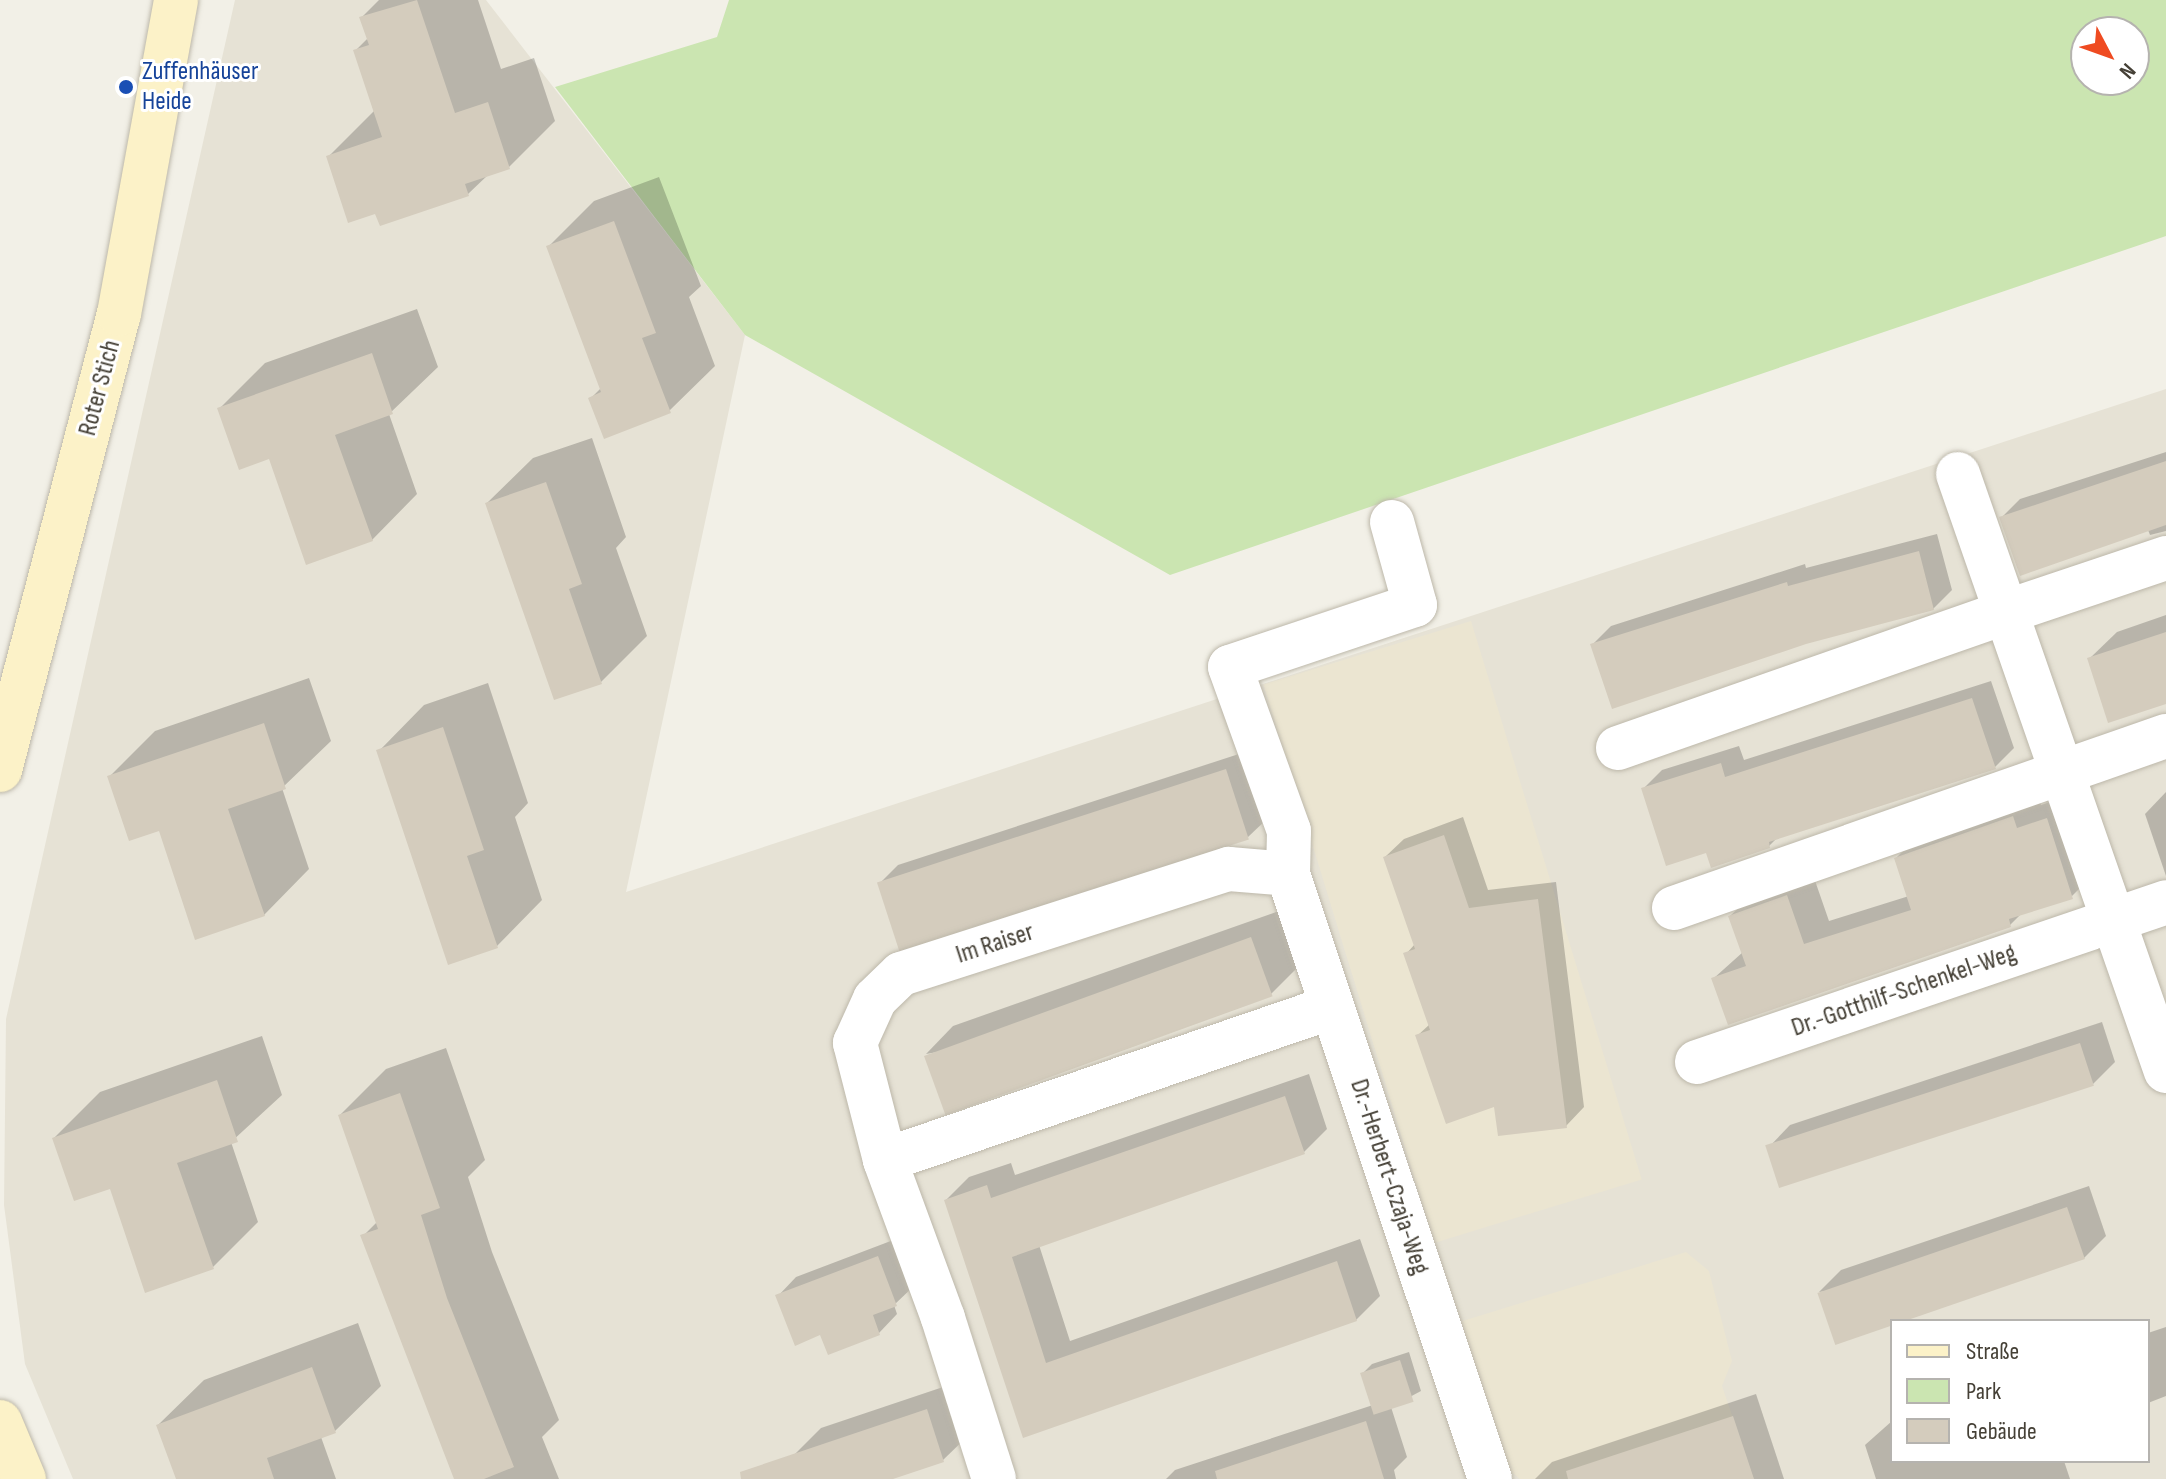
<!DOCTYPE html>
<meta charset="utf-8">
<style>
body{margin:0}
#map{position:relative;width:2166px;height:1479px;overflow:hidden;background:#f2f0e7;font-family:"Sofia Sans Condensed",sans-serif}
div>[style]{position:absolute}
.residential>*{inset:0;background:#e6e2d5}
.education>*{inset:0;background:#ebe5d1;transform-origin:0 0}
.green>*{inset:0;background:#cbe5b1}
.shadow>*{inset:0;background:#0003}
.building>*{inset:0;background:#d4ccbd;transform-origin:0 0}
.roads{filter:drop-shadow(0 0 2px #bdb8aa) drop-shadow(0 0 2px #bdb8aa)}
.street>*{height:44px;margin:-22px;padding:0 22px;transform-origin:22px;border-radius:22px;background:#fff}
.secondary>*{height:44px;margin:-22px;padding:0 22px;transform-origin:22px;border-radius:22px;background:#fcf2c8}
.dots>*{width:22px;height:22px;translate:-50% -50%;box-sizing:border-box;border:4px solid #fff;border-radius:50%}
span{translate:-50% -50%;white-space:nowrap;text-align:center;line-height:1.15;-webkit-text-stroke:6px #fff;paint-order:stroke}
.transit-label{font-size:26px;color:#164399}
.left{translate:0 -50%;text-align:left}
.street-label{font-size:26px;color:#454036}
.legend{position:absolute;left:1890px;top:1319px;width:260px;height:144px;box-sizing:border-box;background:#fff;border:2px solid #b5b3af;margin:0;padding:10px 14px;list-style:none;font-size:24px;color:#454036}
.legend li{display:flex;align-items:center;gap:16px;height:40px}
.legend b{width:40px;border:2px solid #b5b3af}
.north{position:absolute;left:2070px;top:16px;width:80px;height:80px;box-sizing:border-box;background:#fff;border:2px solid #b5b3af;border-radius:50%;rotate:131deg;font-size:22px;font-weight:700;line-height:32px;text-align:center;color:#454036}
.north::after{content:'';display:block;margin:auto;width:28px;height:36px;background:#ef4b21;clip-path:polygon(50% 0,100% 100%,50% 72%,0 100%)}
</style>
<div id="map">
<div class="residential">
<i style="clip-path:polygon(evenodd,235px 0,486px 0,745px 335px,626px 892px,2166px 389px,2166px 1479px,73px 1479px,25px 1364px,4px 1205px,6px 1019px,235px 0,1892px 1321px,2148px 1321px,2148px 1461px,1892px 1461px,1892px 1321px)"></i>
</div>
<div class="education">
<i style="left:1471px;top:621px;width:584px;height:217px;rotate:73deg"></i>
<i style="clip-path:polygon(1686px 1252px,1709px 1271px,1732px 1361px,1722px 1386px,1754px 1479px,1520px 1479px,1504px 1466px,1456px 1323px)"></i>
</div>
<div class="green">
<i style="clip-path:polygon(evenodd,729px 0,2166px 0,2166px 236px,1170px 575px,745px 335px,555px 87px,717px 37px,729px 0,2086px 32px,2134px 32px,2134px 80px,2086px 80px,2086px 32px)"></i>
</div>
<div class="shadow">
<i style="clip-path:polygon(379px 0,478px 0,501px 69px,534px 58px,555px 121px,509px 167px,489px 174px,468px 194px,376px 212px,328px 157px,374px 111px,355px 51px,368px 38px,361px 18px)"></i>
<i style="clip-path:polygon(659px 177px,701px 286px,689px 297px,715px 366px,669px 411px,591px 398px,601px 388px,548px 247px,594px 201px)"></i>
<i style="clip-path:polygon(417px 309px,438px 367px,389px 414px,417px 494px,372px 540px,220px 408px,265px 363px)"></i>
<i style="clip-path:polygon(592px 438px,626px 537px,616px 548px,647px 636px,601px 682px,487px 503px,533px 458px)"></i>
<i style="clip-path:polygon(2166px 452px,2166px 531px,2150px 535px,2148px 530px,2002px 517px,2020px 499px)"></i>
<i style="clip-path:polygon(1937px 534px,1952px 590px,1933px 609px,1592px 645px,1611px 626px,1805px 564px,1806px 568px)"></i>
<i style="clip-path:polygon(2166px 615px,2166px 702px,2089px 659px,2117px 632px)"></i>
<i style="clip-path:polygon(309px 678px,331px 741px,282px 788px,309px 869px,264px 915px,160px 828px,109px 777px,155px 731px)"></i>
<i style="clip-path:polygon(1991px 681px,2014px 748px,1995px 767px,1778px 837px,1769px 846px,1707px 850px,1643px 789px,1662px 770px,1739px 746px,1744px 760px)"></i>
<i style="clip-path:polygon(488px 683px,528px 803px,515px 817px,542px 900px,497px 946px,379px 751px,424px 705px)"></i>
<i style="clip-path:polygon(1245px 752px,1267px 819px,1248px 837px,879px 884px,898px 865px)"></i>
<i style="clip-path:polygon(2166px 792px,2166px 876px,2145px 814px)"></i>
<i style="clip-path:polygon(2037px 793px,2041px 805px,2071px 795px,2096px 872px,2071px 897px,2023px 912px,2010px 925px,1714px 978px,1743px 952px,1730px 916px,1755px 892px,1812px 872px,1829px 921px,1909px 896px,1896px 858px,1921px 833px)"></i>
<i style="clip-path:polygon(1463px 817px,1488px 890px,1556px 882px,1584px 1107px,1566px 1126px,1496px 1105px,1417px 1036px,1430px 1024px,1406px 954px,1415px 944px,1385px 857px,1404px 839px)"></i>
<i style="clip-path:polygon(1279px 911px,1298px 967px,1271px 994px,926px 1054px,953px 1026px)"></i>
<i style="clip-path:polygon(2102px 1022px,2115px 1062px,2093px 1084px,1768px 1148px,1790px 1125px)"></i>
<i style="clip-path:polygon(262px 1036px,282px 1095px,231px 1142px,258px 1222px,213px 1267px,54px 1138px,100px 1092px)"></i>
<i style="clip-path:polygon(446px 1048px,485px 1160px,468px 1177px,492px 1252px,559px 1420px,542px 1437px,559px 1479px,456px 1479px,363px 1236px,378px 1221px,340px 1115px,386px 1069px)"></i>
<i style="clip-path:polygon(1309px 1074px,1327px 1129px,1304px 1152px,1039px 1245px,1070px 1341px,1360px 1239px,1380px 1296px,1356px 1320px,1024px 1435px,946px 1200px,969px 1177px,1011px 1163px,1015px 1175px)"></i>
<i style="clip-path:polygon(2089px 1186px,2106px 1236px,2084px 1258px,1819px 1292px,1841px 1270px)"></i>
<i style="clip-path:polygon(896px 1239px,914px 1286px,894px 1305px,897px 1314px,879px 1333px,821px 1333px,778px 1296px,796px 1277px)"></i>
<i style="clip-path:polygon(358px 1323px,381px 1386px,335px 1431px,321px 1437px,336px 1479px,178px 1479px,158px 1425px,204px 1380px)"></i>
<i style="clip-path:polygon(2166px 1327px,2166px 1396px,2148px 1403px,2148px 1333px)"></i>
<i style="clip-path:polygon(1409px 1352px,1421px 1391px,1391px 1407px,1407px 1457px,1394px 1470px,1396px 1479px,1166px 1479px,1175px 1470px,1373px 1405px,1363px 1373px,1372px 1364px)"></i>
<i style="clip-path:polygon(955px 1383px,971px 1433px,943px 1460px,887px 1479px,802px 1479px,794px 1455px,821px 1428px)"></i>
<i style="clip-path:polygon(1756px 1394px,1784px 1479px,1535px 1479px,1552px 1462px)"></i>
<i style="clip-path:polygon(1892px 1421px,1892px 1461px,2064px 1461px,2070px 1479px,1876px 1479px,1865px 1445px)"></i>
</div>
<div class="building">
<i style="clip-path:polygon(417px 0,455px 113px,488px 102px,510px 169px,465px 184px,469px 196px,380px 226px,375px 214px,348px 223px,326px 156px,382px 137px,353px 50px,369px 45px,359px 17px)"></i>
<i style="clip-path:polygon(614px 221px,656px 333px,642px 338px,671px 413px,604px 439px,588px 398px,601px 392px,546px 246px)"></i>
<i style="clip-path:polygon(372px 353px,393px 414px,335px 435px,373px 541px,306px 565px,269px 459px,239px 470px,217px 408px)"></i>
<i style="clip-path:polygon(2166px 461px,2166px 525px,2020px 576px,1999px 517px)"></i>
<i style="clip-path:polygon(546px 482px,582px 584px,569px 589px,602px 684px,554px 700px,485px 503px)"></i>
<i style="clip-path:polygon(1919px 551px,1934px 610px,1806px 644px,1612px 709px,1590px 644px,1787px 582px,1788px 586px)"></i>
<i style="clip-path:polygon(2166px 632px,2166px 704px,2108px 723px,2087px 658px)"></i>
<i style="clip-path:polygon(1972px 698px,1996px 769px,1769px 842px,1770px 848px,1711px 868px,1706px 853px,1666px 866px,1641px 788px,1721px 763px,1725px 777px)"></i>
<i style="clip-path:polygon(264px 723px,286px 789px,228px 809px,265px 916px,195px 940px,159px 831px,129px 841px,107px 776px)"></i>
<i style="clip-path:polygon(443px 727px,484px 850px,467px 856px,498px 948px,448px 965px,376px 750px)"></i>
<i style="left:1226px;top:769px;width:74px;height:367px;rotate:72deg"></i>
<i style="clip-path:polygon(2013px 816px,2017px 828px,2047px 818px,2073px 899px,2009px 919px,2011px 927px,1728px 1025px,1711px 978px,1746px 966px,1728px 916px,1787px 895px,1804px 944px,1911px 910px,1894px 858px)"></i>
<i style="clip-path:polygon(1444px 835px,1469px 908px,1538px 899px,1567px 1128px,1498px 1136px,1494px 1107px,1446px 1124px,1415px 1035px,1430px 1030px,1403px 953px,1415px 949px,1383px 857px)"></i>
<i style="left:1251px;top:937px;width:63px;height:348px;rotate:70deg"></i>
<i style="left:2080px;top:1043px;width:45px;height:331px;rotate:72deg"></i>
<i style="clip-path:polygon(217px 1080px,238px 1142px,177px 1163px,214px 1269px,145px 1293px,110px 1189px,74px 1201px,52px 1138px)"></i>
<i style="clip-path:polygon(400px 1093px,440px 1208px,421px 1215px,447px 1298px,514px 1467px,484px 1479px,454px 1479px,360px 1235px,378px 1229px,338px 1115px)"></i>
<i style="clip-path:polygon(1285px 1096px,1305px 1154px,1012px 1257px,1026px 1300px,1046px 1363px,1337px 1261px,1357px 1321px,1023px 1438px,944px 1200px,987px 1185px,991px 1198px)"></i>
<i style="left:2067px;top:1207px;width:55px;height:264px;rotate:71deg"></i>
<i style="clip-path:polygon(878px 1256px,897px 1306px,873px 1315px,880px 1335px,828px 1355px,820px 1335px,795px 1346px,775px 1295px)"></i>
<i style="left:1400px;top:1360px;width:44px;height:42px;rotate:72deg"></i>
<i style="clip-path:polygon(312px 1367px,336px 1433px,267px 1458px,274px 1479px,176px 1479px,156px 1425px)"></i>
<i style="clip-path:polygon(927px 1409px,944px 1462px,893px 1479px,741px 1479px,740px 1472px)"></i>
<i style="clip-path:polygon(1733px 1416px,1754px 1479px,1568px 1479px,1566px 1471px)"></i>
<i style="clip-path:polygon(1366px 1421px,1384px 1479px,1217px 1479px,1215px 1471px)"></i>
</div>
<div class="roads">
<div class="street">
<i style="left:1392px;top:522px;width:86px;rotate:74.5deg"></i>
<i style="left:1415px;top:605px;width:195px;rotate:161.5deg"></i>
<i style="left:1230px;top:667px;width:174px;rotate:70.2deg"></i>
<i style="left:1289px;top:831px;width:43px;rotate:91.3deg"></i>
<i style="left:1288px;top:874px;width:638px;rotate:71.54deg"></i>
<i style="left:2166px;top:558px;width:169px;rotate:161.4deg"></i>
<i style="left:2006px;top:612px;width:486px;rotate:70.8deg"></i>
<i style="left:1618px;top:748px;width:411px;rotate:-19.3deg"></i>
<i style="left:2006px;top:612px;width:146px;rotate:-109.2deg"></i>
<i style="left:1674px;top:908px;width:521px;rotate:-19.27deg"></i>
<i style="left:1697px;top:1062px;width:496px;rotate:-18.8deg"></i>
<i style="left:885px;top:1160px;width:472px;rotate:-18.9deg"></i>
<i style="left:994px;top:1479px;width:169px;rotate:-107.6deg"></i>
<i style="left:943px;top:1318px;width:168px;rotate:-110.2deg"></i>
<i style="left:885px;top:1160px;width:121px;rotate:-104.4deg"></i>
<i style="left:855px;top:1043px;width:48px;rotate:-65.6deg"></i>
<i style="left:875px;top:999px;width:36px;rotate:-44deg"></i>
<i style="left:901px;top:974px;width:344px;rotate:-17.8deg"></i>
<i style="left:1229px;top:869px;width:59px;rotate:4.8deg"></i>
</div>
<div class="secondary">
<i style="left:0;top:770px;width:471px;rotate:-75.4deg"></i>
<i style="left:119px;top:314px;width:319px;rotate:-79.7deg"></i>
<i style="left:0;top:1422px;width:62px;rotate:67.2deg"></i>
</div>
</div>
<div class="dots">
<i style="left:126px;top:87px;background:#1a4fb4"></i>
</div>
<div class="transit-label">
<span class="left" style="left:142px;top:87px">Zuffenhäuser<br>Heide</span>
</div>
<div class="street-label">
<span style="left:100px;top:388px;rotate:-75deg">Roter Stich</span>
<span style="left:995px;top:944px;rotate:-18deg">Im Raiser</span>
<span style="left:1904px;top:991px;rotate:-19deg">Dr.-Gotthilf-Schenkel-Weg</span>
<span style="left:1389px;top:1177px;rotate:72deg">Dr.-Herbert-Czaja-Weg</span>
</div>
<ul class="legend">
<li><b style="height:10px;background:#fcf2c8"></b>Straße</li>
<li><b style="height:22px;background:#cbe5b1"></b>Park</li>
<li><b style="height:22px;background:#d4ccbd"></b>Gebäude</li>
</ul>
<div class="north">N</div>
</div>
